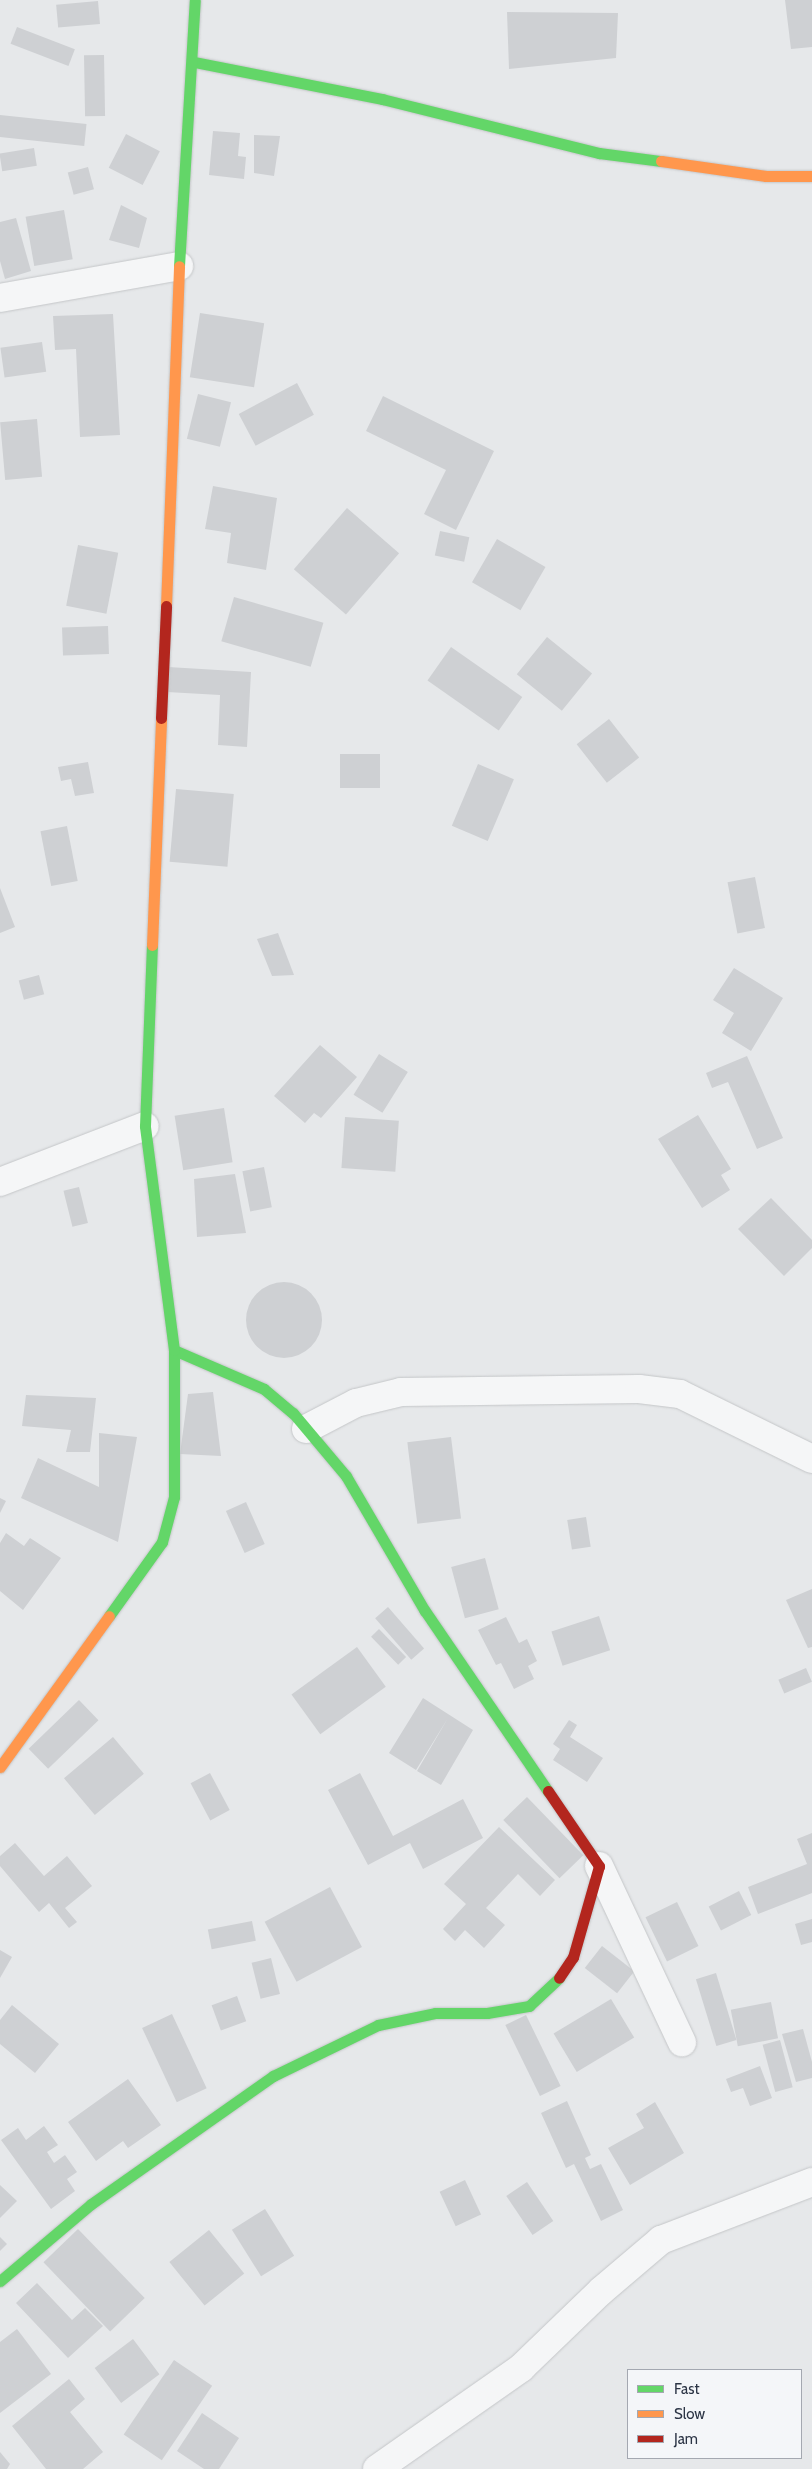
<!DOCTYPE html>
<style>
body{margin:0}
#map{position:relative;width:812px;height:2469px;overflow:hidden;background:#e6e8ea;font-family:Cabin,sans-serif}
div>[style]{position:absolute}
.building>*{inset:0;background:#ced0d3;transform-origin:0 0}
.round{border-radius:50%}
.roads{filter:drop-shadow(0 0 1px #c4c6c8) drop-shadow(0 0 1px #c4c6c8)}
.street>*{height:28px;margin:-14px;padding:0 14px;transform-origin:14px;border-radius:14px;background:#f5f6f7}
.fast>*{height:11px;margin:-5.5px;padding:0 5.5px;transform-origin:5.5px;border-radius:5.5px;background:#63d668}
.slow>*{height:11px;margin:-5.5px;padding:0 5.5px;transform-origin:5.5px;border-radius:5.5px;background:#ff974d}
.jam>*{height:11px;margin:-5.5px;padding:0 5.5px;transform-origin:5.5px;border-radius:5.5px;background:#b3261e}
span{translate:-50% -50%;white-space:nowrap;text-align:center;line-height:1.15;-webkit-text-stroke:4px #f4f6f9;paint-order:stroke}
.legend{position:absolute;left:627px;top:2369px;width:175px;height:90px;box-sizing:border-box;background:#f4f6f9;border:1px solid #a4a8b1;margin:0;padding:6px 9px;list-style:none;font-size:15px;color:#2b3445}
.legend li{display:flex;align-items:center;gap:10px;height:25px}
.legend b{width:25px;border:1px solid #a4a8b1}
</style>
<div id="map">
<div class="building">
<i style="clip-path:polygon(785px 0,812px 0,812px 47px,791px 49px)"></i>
<i style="left:98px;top:1px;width:23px;height:42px;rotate:85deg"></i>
<i style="clip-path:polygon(507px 12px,618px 13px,616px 58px,509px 69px)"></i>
<i style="left:17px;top:27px;width:62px;height:18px;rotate:21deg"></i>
<i style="left:104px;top:55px;width:61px;height:20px;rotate:89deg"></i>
<i style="left:0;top:115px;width:87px;height:22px;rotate:6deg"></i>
<i style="clip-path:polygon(213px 131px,240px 133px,238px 156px,246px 157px,244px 179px,209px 175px)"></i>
<i style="left:126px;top:134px;width:38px;height:38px;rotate:27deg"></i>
<i style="clip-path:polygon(254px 135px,280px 136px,274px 176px,254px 173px)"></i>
<i style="left:34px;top:148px;width:18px;height:35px;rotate:81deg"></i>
<i style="left:88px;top:167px;width:23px;height:21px;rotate:75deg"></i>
<i style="clip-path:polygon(121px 205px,147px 218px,139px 248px,109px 240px)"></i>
<i style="left:64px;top:210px;width:50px;height:39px;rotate:80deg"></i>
<i style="clip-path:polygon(16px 218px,31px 271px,5px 279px,0 261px,0 222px)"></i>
<i style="left:200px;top:313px;width:65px;height:65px;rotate:9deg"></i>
<i style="clip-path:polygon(113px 314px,120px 435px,80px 437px,76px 349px,55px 350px,53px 316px)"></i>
<i style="left:42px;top:342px;width:30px;height:42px;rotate:82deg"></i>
<i style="left:297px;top:383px;width:36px;height:66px;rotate:62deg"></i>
<i style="left:198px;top:394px;width:34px;height:46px;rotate:14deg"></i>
<i style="clip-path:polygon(383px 396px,494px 451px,456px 530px,424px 514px,446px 470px,366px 431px)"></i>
<i style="left:37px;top:419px;width:58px;height:37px;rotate:85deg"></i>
<i style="clip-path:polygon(213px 486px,277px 498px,266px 570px,227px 563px,231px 533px,205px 529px)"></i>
<i style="left:347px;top:508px;width:69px;height:81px;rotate:41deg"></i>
<i style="left:440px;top:531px;width:30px;height:25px;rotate:12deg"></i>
<i style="left:497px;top:539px;width:56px;height:50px;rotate:30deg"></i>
<i style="left:78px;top:545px;width:41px;height:62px;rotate:11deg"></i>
<i style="left:234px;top:597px;width:93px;height:46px;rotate:16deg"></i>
<i style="left:108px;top:626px;width:28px;height:46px;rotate:88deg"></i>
<i style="left:547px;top:637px;width:58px;height:48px;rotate:39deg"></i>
<i style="left:451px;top:647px;width:87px;height:41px;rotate:35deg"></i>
<i style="clip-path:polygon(168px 667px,251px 672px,247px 747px,218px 745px,220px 695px,167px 692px)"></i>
<i style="left:609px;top:719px;width:49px;height:41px;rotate:52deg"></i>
<i style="left:340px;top:754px;width:40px;height:34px"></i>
<i style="clip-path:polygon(88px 762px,94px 793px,75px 796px,71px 779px,61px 781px,58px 767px)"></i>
<i style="left:478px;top:764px;width:39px;height:67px;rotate:23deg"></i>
<i style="left:176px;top:789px;width:58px;height:73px;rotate:5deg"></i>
<i style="left:67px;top:826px;width:56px;height:27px;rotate:79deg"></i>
<i style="left:755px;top:877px;width:52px;height:28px;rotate:79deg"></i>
<i style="clip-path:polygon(0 888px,15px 927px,0 933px)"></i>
<i style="clip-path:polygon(278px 933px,294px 975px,272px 976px,257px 939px)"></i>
<i style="clip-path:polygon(734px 968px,783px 998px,751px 1051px,722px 1033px,734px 1013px,713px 1000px)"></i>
<i style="left:39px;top:975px;width:20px;height:21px;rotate:75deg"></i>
<i style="clip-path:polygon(320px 1045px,357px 1077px,321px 1118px,314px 1113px,305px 1123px,274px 1096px)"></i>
<i style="left:379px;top:1054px;width:34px;height:48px;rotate:32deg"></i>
<i style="clip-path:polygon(747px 1056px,783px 1138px,757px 1149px,728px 1082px,712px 1088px,706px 1073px)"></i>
<i style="left:224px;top:1108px;width:55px;height:50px;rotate:81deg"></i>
<i style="clip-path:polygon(698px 1115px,731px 1169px,721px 1175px,730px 1190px,702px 1208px,658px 1139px)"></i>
<i style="left:345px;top:1117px;width:54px;height:51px;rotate:4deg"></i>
<i style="left:264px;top:1167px;width:41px;height:22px;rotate:79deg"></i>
<i style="clip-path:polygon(235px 1174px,246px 1233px,197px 1237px,194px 1179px)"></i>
<i style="left:79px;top:1187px;width:37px;height:16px;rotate:76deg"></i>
<i style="clip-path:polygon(771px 1198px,812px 1240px,812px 1248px,784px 1276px,738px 1229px)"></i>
<i class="round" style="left:246px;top:1282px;width:76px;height:76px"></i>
<i style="clip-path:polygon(213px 1392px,221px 1456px,180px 1454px,188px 1394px)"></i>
<i style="clip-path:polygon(26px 1395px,96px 1398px,90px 1452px,66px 1452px,71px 1430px,22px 1426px)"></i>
<i style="clip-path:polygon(99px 1433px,137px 1437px,118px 1542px,21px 1498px,38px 1458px,99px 1487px)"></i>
<i style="left:451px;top:1437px;width:82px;height:44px;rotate:83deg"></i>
<i style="clip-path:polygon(0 1498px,6px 1501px,0 1513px)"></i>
<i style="left:246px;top:1502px;width:46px;height:22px;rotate:66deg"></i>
<i style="left:586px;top:1517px;width:30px;height:19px;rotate:81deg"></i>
<i style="clip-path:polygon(6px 1533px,24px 1546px,30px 1538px,61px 1558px,23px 1610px,0 1591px,0 1543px)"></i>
<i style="left:485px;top:1558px;width:53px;height:35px;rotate:75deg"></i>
<i style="clip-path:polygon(812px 1589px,812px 1647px,808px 1648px,786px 1600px)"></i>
<i style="left:388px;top:1607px;width:55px;height:17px;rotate:49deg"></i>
<i style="left:599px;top:1616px;width:36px;height:50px;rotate:72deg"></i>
<i style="clip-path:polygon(506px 1617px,519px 1643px,527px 1639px,537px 1661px,528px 1666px,534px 1679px,514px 1689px,501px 1663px,496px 1665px,478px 1630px)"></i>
<i style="left:379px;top:1629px;width:39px;height:11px;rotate:46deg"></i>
<i style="left:357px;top:1647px;width:49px;height:81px;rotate:54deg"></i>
<i style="left:806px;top:1668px;width:15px;height:30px;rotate:67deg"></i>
<i style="clip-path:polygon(423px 1698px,473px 1730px,441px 1785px,417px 1771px,448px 1718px,416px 1770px,389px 1753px)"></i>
<i style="left:79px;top:1700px;width:28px;height:70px;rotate:46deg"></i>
<i style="clip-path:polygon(569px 1720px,577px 1725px,570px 1737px,603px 1758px,587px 1782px,553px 1760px,560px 1749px,553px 1744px)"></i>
<i style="left:113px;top:1737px;width:48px;height:64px;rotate:50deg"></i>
<i style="left:210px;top:1773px;width:42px;height:22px;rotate:62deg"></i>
<i style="clip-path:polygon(360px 1773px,393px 1836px,463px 1799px,483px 1838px,423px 1869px,410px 1843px,368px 1865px,328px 1790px)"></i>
<i style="left:527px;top:1797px;width:81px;height:33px;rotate:46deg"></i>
<i style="clip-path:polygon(499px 1827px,555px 1880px,540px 1896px,518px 1874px,486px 1908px,505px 1925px,484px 1948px,465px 1930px,455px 1941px,443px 1929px,466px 1904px,444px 1884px)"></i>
<i style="clip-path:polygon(812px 1833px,812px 1893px,758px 1914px,748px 1887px,807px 1864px,797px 1839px)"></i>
<i style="clip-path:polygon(15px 1843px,44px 1876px,67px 1856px,92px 1886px,65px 1908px,77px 1922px,69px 1928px,49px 1903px,39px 1912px,0 1866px,0 1856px)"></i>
<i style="left:330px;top:1887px;width:68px;height:74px;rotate:62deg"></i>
<i style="left:739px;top:1891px;width:27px;height:34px;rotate:63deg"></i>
<i style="left:677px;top:1902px;width:49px;height:35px;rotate:64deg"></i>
<i style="clip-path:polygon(812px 1919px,812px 1942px,801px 1945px,795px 1924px)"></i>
<i style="left:252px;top:1921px;width:20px;height:45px;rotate:79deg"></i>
<i style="left:602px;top:1946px;width:41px;height:28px;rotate:38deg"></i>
<i style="clip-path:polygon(0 1950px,12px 1957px,0 1978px)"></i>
<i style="left:271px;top:1958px;width:37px;height:20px;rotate:76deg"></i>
<i style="left:716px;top:1973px;width:70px;height:21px;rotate:73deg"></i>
<i style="left:237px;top:1996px;width:27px;height:27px;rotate:70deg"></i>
<i style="left:611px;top:1999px;width:45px;height:67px;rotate:59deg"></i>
<i style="left:771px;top:2002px;width:37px;height:41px;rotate:79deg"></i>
<i style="clip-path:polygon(12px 2005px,59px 2044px,35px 2073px,0 2044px,0 2020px)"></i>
<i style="left:172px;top:2014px;width:82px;height:33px;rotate:65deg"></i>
<i style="left:526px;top:2015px;width:79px;height:23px;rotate:64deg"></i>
<i style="clip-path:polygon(803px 2029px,812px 2062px,812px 2078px,796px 2082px,782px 2034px)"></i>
<i style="left:780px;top:2040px;width:49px;height:18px;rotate:75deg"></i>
<i style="clip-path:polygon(760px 2066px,772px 2098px,750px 2106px,743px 2088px,731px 2092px,726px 2079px)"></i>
<i style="clip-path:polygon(128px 2079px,161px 2125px,128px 2148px,123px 2141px,96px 2161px,68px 2122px)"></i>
<i style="clip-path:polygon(567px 2101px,591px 2155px,585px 2158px,590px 2169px,601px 2164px,623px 2210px,601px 2221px,574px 2164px,566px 2168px,541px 2113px)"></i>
<i style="clip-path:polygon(655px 2102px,684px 2153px,630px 2185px,608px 2148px,644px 2128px,636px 2114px)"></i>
<i style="clip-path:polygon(44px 2126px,58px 2145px,47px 2152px,54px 2163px,65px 2155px,77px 2172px,67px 2179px,75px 2191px,51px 2209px,1px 2140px,18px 2128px,26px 2140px)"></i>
<i style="left:465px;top:2180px;width:38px;height:28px;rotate:65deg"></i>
<i style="left:527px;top:2182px;width:47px;height:25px;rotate:56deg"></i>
<i style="clip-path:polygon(0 2185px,17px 2201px,0 2218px)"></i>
<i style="left:265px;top:2209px;width:55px;height:39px;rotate:58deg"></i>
<i style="left:78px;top:2229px;width:96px;height:48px;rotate:46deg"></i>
<i style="left:209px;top:2230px;width:56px;height:51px;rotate:51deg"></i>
<i style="clip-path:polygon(0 2237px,7px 2244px,0 2251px)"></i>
<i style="clip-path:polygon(37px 2283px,72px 2320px,85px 2308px,103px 2326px,68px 2358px,16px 2303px)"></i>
<i style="clip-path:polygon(17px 2329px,51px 2374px,0 2413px,0 2342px)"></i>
<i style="left:133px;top:2339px;width:44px;height:48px;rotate:53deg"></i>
<i style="left:174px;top:2360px;width:46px;height:90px;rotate:34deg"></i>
<i style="clip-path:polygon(69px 2379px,85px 2399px,70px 2412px,103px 2452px,83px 2469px,46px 2469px,12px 2426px)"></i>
<i style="clip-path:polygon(202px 2413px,239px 2438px,219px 2469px,204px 2469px,177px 2451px)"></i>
<i style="clip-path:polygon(0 2452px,10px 2464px,7px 2469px,0 2469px)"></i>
</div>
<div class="roads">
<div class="street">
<i style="left:0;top:298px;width:182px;rotate:-10.1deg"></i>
<i style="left:0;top:1182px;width:155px;rotate:-21.1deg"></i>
<i style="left:306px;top:1429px;width:56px;rotate:-27.5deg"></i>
<i style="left:356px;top:1403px;width:46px;rotate:-13.7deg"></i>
<i style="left:401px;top:1392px;width:238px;rotate:-0.7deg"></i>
<i style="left:639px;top:1389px;width:41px;rotate:7deg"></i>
<i style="left:680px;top:1394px;width:147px;rotate:26.2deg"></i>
<i style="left:599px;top:1866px;width:195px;rotate:64.8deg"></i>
<i style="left:377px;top:2469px;width:176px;rotate:-35deg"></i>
<i style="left:521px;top:2368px;width:111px;rotate:-43.9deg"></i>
<i style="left:601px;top:2291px;width:79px;rotate:-40.4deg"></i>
<i style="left:661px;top:2240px;width:162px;rotate:-21deg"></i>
</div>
<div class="fast">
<i style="left:194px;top:62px;width:192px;rotate:11.1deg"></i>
<i style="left:382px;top:99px;width:224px;rotate:14deg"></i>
<i style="left:599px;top:153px;width:63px;rotate:7.4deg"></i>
<i style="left:179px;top:266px;width:266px;rotate:-86.6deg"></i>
<i style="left:174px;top:1350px;width:98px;rotate:23.4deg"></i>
<i style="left:264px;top:1389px;width:38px;rotate:40deg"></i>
<i style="left:293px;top:1413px;width:82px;rotate:49.9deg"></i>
<i style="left:346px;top:1476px;width:156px;rotate:59.7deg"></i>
<i style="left:425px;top:1611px;width:218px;rotate:55.7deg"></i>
<i style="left:109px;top:1616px;width:91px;rotate:-54.4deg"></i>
<i style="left:162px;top:1542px;width:47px;rotate:-75.1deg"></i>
<i style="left:174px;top:1497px;width:147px;rotate:-90deg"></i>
<i style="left:174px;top:1350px;width:226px;rotate:-97.4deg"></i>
<i style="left:145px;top:1126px;width:181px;rotate:-87.8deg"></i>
<i style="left:0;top:2281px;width:119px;rotate:-40.2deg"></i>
<i style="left:91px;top:2204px;width:223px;rotate:-35.1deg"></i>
<i style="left:273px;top:2076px;width:117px;rotate:-25.9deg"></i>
<i style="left:378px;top:2025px;width:58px;rotate:-11.9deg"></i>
<i style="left:435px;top:2013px;width:52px"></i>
<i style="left:487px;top:2013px;width:43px;rotate:-9.5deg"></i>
<i style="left:529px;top:2006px;width:41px;rotate:-43deg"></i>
</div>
<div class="slow">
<i style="left:661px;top:161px;width:106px;rotate:8.1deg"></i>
<i style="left:766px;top:176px;width:46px"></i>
<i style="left:166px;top:606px;width:340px;rotate:-87.8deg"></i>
<i style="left:152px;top:945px;width:227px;rotate:-87.7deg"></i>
<i style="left:0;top:1767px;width:186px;rotate:-54.2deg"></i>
</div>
<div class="jam">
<i style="left:161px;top:718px;width:112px;rotate:-87.4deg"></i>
<i style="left:548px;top:1791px;width:91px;rotate:55.8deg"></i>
<i style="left:599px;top:1866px;width:95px;rotate:105.9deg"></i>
<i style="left:573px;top:1957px;width:25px;rotate:124deg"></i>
</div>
</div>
<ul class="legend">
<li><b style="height:6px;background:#63d668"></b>Fast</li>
<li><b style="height:6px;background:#ff974d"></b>Slow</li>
<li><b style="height:6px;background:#b3261e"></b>Jam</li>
</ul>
</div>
